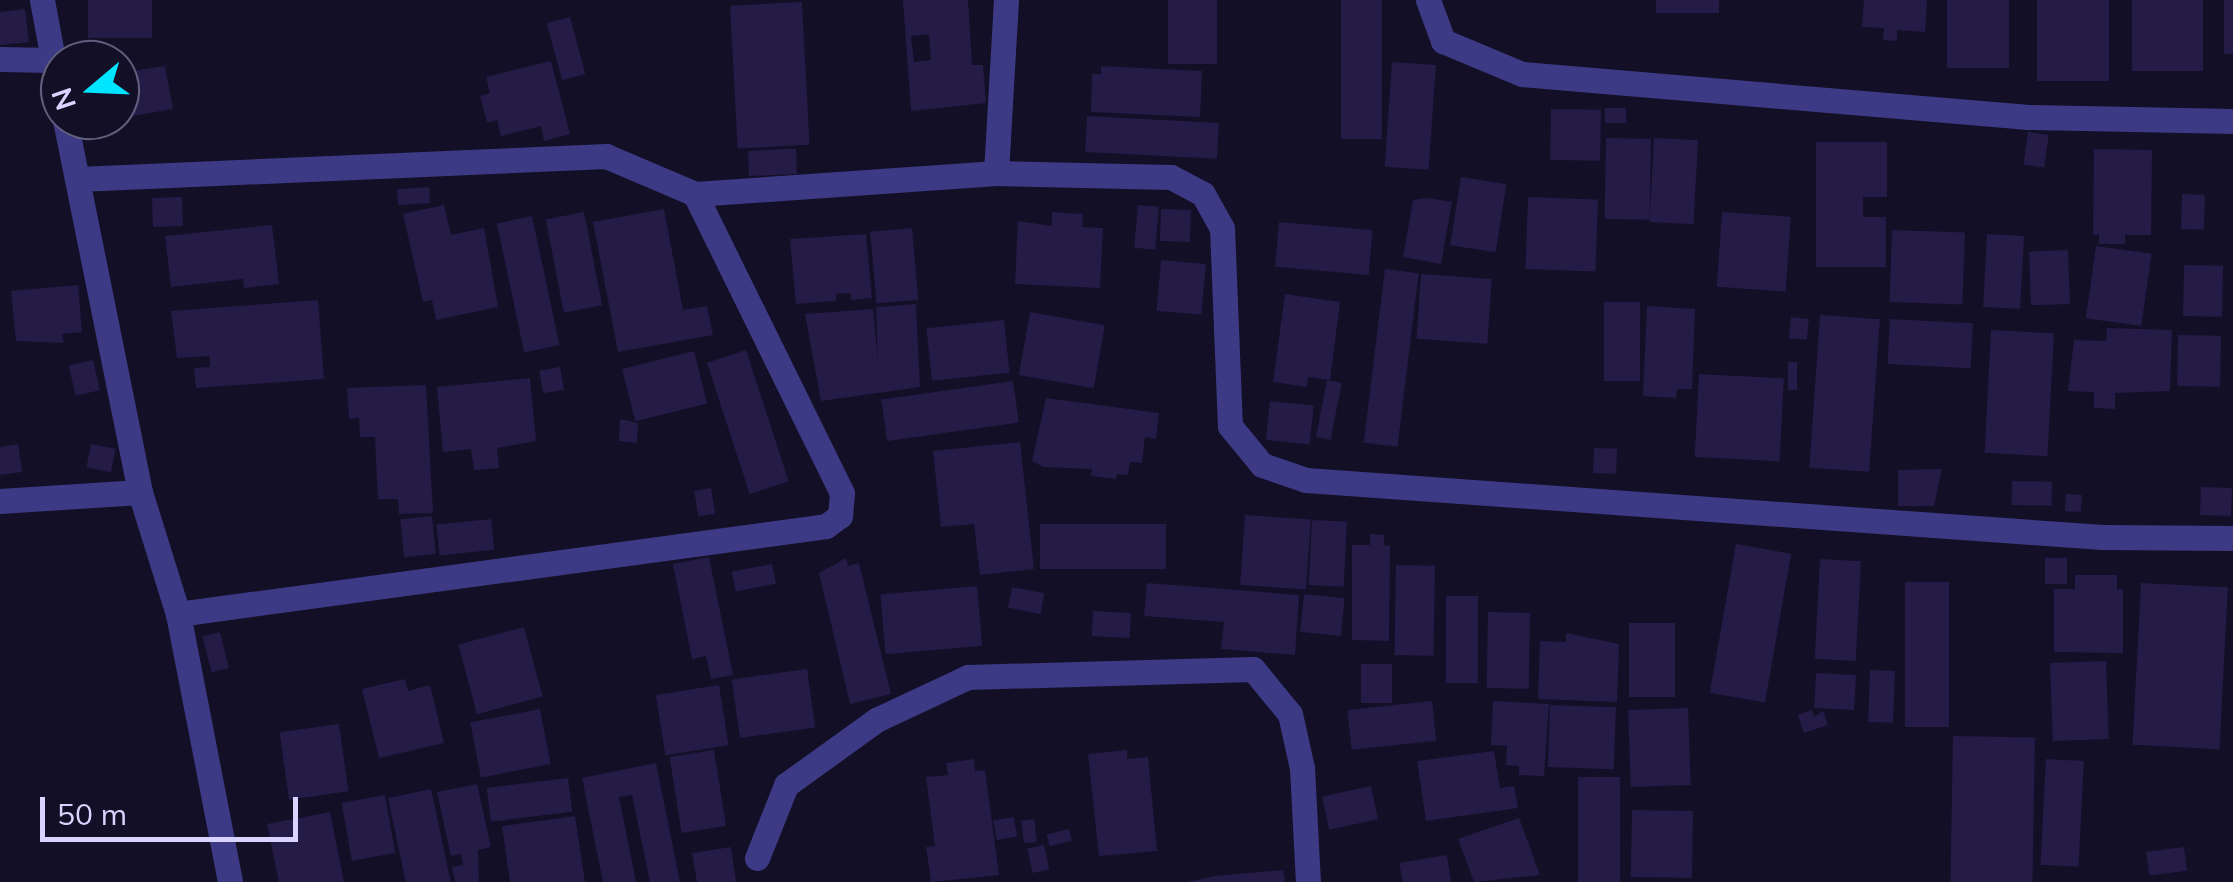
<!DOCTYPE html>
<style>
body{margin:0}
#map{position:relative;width:2233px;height:882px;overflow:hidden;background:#130f26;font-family:Mulish,sans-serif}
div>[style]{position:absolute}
.building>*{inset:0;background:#241b47;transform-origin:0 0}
.street>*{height:25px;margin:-12.5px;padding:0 12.5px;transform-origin:12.5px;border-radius:12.5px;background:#3d3a85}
span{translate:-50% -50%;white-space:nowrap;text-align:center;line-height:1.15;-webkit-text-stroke:8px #130f26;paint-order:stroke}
.north{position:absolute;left:40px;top:40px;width:100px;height:100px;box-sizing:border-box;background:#130f26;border:2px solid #625e7d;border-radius:50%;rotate:251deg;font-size:28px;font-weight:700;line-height:40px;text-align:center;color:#d9d4ff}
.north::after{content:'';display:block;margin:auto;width:35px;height:45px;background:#00e5ff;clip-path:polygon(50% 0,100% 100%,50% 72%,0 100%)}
.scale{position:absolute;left:40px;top:797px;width:258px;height:45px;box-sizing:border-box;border:5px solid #d9d4ff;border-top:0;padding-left:12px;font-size:30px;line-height:35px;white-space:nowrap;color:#d9d4ff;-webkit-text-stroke:8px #130f26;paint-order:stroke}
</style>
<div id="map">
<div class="building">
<i style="left:88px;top:0;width:64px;height:38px"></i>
<i style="clip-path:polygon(evenodd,903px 0,968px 0,972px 65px,983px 65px,986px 103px,911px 111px,903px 0,929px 34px,931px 60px,914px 62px,911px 36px,929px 34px)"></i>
<i style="left:1168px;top:0;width:49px;height:64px"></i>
<i style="left:1341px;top:0;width:41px;height:139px"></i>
<i style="left:1656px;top:0;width:63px;height:13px"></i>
<i style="clip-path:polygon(1864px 0,1927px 0,1925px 32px,1897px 30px,1897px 41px,1883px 40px,1884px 28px,1862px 27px)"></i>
<i style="left:1947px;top:0;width:62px;height:68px"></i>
<i style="left:2037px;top:0;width:72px;height:81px"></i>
<i style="left:2132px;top:0;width:71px;height:71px"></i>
<i style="left:2224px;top:0;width:9px;height:54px"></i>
<i style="left:802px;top:2px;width:143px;height:72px;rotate:87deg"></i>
<i style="clip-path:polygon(25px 9px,29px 42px,0 45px,0 12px)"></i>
<i style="left:570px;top:17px;width:59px;height:24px;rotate:75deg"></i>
<i style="clip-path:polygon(551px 61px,570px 134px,544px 141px,541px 126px,501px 136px,497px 120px,487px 123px,480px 96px,490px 93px,486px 77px)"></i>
<i style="left:1392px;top:62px;width:44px;height:105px;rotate:4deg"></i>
<i style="clip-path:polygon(165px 66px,173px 109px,120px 118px,120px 73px)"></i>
<i style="clip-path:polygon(1101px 66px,1202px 71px,1200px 117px,1091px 112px,1092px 74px,1101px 74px)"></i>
<i style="left:1605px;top:108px;width:21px;height:15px"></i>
<i style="left:1551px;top:109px;width:50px;height:51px;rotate:1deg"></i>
<i style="left:1087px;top:116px;width:132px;height:36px;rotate:3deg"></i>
<i style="left:2028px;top:132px;width:21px;height:33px;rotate:8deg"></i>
<i style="left:1606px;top:138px;width:45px;height:81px;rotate:1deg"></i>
<i style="left:1654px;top:138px;width:44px;height:84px;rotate:3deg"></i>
<i style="clip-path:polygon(1816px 142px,1887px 142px,1887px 197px,1863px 197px,1863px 217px,1886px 217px,1886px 267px,1816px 267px)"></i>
<i style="clip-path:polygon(785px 149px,796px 149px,797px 174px,749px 176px,748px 151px)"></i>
<i style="clip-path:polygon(2094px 149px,2152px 150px,2151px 235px,2125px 235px,2125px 244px,2099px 244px,2099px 234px,2093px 235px)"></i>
<i style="left:1461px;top:177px;width:46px;height:69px;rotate:9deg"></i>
<i style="left:429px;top:187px;width:16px;height:32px;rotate:86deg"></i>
<i style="left:2182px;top:194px;width:23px;height:35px;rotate:2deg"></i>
<i style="left:182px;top:197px;width:29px;height:30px;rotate:88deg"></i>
<i style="left:1528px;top:197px;width:70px;height:72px;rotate:2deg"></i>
<i style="clip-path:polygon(1428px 198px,1452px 202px,1441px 264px,1403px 257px,1413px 200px)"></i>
<i style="clip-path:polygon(444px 205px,451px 235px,484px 228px,498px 307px,436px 320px,432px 300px,423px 302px,403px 214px)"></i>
<i style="left:1138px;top:205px;width:21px;height:43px;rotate:5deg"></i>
<i style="clip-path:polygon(664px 209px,683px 310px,707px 306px,713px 335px,618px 352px,593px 222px)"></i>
<i style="left:1161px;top:209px;width:30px;height:32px;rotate:2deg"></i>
<i style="left:584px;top:212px;width:95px;height:39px;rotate:79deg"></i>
<i style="clip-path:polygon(1052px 212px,1083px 214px,1082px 227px,1103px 228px,1100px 288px,1015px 284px,1018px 221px,1052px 226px)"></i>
<i style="left:1722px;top:212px;width:69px;height:75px;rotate:4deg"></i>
<i style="left:532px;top:216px;width:132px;height:36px;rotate:78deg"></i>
<i style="left:1279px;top:222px;width:94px;height:45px;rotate:5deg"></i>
<i style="clip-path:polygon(272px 225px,279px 284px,244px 288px,243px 279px,171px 287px,165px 236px)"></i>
<i style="left:912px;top:228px;width:72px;height:42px;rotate:85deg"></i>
<i style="left:1892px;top:230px;width:73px;height:72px;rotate:2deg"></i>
<i style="clip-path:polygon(866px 234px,872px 298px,851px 300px,850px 293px,836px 294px,836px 301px,796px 304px,790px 239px)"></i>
<i style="left:1987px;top:234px;width:37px;height:73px;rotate:3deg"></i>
<i style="left:2096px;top:246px;width:56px;height:73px;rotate:8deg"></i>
<i style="left:2068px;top:250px;width:54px;height:39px;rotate:88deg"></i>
<i style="left:1161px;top:260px;width:45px;height:51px;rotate:5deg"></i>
<i style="left:2184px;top:265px;width:39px;height:51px;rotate:1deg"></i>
<i style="left:1385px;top:269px;width:34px;height:175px;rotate:7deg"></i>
<i style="left:1421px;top:274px;width:71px;height:65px;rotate:4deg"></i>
<i style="clip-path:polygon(78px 285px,82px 332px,62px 334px,64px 343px,16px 341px,11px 291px)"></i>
<i style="clip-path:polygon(1285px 294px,1340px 302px,1330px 380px,1308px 377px,1307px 387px,1273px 382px)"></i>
<i style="clip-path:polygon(318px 300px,324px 379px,196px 388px,194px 368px,210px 367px,210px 356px,177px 358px,171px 311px)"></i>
<i style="left:1604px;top:302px;width:36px;height:79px"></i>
<i style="clip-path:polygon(916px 304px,920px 387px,821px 401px,805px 314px,873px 309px,878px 360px,876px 307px)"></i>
<i style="clip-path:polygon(1647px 306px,1695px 309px,1692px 389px,1677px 389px,1676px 398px,1643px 396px)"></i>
<i style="left:1030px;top:312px;width:76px;height:64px;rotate:10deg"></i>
<i style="left:1820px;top:315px;width:60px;height:153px;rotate:4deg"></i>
<i style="left:1791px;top:317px;width:18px;height:21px;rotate:6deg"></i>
<i style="left:1890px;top:319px;width:83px;height:45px;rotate:3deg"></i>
<i style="left:1004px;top:320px;width:53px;height:78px;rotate:84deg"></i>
<i style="clip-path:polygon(2107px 328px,2172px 330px,2170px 391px,2115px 393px,2115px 409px,2094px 408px,2094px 392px,2068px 391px,2074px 340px,2106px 341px)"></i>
<i style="left:1991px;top:330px;width:63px;height:123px;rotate:3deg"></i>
<i style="left:2178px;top:335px;width:43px;height:51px;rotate:1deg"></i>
<i style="left:746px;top:350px;width:138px;height:41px;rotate:72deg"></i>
<i style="left:694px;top:351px;width:54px;height:74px;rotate:76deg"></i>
<i style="left:93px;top:360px;width:31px;height:25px;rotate:77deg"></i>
<i style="left:1788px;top:362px;width:9px;height:28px"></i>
<i style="left:560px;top:367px;width:23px;height:21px;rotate:80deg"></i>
<i style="left:1699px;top:374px;width:85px;height:83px;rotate:3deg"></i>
<i style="clip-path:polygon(530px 378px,536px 441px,497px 448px,499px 468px,474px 470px,471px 449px,443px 452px,437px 387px)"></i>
<i style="left:1327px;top:380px;width:15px;height:58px;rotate:11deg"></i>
<i style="left:1013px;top:381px;width:42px;height:133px;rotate:82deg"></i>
<i style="clip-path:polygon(426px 385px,433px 513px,399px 514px,398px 499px,378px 499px,375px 437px,360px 437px,359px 418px,349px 419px,347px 388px)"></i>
<i style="clip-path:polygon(1046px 398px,1159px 413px,1156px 439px,1145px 437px,1142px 463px,1130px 462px,1128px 475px,1117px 474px,1116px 479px,1091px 476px,1092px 469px,1043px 467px,1032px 461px)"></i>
<i style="left:1270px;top:401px;width:44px;height:39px;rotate:6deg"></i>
<i style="clip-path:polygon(620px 419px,638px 423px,637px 443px,619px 441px)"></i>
<i style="clip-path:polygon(1020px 442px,1034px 569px,980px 575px,974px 524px,941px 527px,933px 451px)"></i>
<i style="clip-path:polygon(18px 444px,22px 472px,0 475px,0 447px)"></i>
<i style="left:91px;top:444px;width:25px;height:24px;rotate:11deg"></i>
<i style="left:1594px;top:448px;width:23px;height:25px;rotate:2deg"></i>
<i style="clip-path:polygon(1942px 469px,1934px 506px,1898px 506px,1898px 470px)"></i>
<i style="left:2012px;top:481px;width:40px;height:24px;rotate:1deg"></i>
<i style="left:2201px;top:487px;width:31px;height:28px;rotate:2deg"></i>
<i style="left:711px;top:488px;width:26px;height:17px;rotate:81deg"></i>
<i style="left:2066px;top:494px;width:16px;height:17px;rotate:4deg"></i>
<i style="left:1245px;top:515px;width:66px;height:70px;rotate:4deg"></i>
<i style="left:432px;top:516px;width:38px;height:32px;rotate:84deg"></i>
<i style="left:491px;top:519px;width:31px;height:55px;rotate:84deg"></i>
<i style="left:1312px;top:520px;width:35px;height:65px;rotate:3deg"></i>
<i style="left:1166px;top:524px;width:45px;height:126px;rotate:90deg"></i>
<i style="clip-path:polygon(1370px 534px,1384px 535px,1384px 545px,1390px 546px,1389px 641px,1352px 640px,1352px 545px,1370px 545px)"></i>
<i style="left:1736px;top:544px;width:56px;height:151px;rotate:10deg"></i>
<i style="clip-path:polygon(709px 557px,733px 675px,711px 679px,706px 656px,692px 659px,673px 564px)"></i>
<i style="clip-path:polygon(846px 558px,848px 566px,859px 563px,891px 694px,850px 704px,819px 573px)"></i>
<i style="left:2045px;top:558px;width:22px;height:26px"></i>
<i style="left:1820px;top:559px;width:41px;height:100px;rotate:3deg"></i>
<i style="left:772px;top:564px;width:20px;height:41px;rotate:79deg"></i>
<i style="left:1396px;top:565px;width:39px;height:90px;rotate:1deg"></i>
<i style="clip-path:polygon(2075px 575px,2117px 575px,2117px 590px,2123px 589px,2123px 653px,2054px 652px,2054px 589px,2075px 589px)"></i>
<i style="left:1949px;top:582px;width:145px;height:44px;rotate:90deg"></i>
<i style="clip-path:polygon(1147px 583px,1299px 595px,1295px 655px,1221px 649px,1224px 622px,1144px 616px)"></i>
<i style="left:2141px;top:583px;width:87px;height:162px;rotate:3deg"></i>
<i style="left:977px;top:586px;width:60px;height:97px;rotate:85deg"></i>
<i style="left:1012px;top:587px;width:33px;height:21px;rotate:11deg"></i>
<i style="left:1304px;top:594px;width:41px;height:38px;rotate:6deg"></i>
<i style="left:1478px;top:596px;width:87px;height:32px;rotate:90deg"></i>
<i style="left:1093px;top:611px;width:38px;height:25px;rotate:3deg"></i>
<i style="left:1488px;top:612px;width:42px;height:76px;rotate:1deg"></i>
<i style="left:1629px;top:623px;width:46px;height:74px"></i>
<i style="left:524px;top:627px;width:72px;height:68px;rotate:75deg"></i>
<i style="left:220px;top:632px;width:37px;height:18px;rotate:76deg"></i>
<i style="clip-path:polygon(1566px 633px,1619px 644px,1617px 702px,1538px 699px,1540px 641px,1566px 642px)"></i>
<i style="left:2106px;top:661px;width:78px;height:56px;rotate:88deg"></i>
<i style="left:1361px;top:664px;width:31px;height:39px"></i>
<i style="left:807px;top:669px;width:59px;height:76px;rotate:82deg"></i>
<i style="left:1870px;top:670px;width:25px;height:52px;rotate:2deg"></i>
<i style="left:1816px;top:673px;width:40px;height:35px;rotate:3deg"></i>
<i style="clip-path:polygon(405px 679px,408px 691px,430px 685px,444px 743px,379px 758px,362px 689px)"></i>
<i style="left:719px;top:685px;width:61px;height:64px;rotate:81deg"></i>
<i style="left:1432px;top:701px;width:40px;height:85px;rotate:84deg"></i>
<i style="clip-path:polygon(1493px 701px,1549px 704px,1544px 776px,1519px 775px,1519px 766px,1506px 765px,1507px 746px,1491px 745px)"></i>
<i style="left:1550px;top:705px;width:66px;height:62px;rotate:2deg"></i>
<i style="left:1688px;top:708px;width:77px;height:60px;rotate:88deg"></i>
<i style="left:540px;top:709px;width:56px;height:71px;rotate:79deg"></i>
<i style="clip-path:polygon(1812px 710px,1814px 717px,1823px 711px,1828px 725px,1804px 733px,1798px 715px)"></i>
<i style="left:339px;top:724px;width:68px;height:60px;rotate:82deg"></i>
<i style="left:1953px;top:736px;width:82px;height:146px;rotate:1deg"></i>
<i style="left:714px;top:750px;width:77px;height:45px;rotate:81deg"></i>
<i style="clip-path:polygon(1127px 750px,1127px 759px,1148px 757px,1157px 851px,1099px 856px,1088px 754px)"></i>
<i style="clip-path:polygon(1494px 751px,1500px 788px,1514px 786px,1518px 808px,1426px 821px,1417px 761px)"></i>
<i style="clip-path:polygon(974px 759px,975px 771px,985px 770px,999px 875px,931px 882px,926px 847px,935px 846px,926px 777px,948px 775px,946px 763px)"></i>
<i style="left:2046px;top:759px;width:38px;height:106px;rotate:3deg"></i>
<i style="clip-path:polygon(656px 763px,680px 882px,650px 882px,632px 795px,619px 797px,636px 882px,603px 882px,582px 778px)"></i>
<i style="left:1578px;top:777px;width:42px;height:105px"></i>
<i style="left:568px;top:778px;width:34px;height:82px;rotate:83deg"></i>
<i style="clip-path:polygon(477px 784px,491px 847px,478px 850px,479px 882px,455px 882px,452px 867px,463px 865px,461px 854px,451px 856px,437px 792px)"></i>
<i style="left:1371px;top:786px;width:34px;height:50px;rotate:78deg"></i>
<i style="left:431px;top:789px;width:95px;height:44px;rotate:78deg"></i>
<i style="left:385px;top:795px;width:59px;height:44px;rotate:80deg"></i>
<i style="left:1632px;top:810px;width:61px;height:67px;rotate:1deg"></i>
<i style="clip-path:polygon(330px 812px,344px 882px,279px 882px,267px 824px)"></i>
<i style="clip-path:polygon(575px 816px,585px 882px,510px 882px,502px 826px)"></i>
<i style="left:1014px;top:817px;width:20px;height:21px;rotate:81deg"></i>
<i style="clip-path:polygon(1519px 818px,1540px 875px,1474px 882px,1458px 839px)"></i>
<i style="left:1034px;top:819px;width:23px;height:13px;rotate:83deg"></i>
<i style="left:1069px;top:829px;width:12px;height:23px;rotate:76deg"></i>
<i style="left:1044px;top:845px;width:25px;height:17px;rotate:78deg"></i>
<i style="clip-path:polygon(731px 847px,736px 882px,697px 882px,692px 853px)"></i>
<i style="left:2184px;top:847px;width:24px;height:38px;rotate:83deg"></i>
<i style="clip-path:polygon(1447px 855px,1451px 882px,1403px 882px,1399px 863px)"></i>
<i style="clip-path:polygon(1283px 870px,1285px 882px,1187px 882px,1215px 876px)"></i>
</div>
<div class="street">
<i style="left:42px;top:0;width:99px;rotate:79.5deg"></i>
<i style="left:1428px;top:0;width:44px;rotate:69.9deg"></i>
<i style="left:1443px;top:41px;width:86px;rotate:22.7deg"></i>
<i style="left:1522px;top:74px;width:508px;rotate:4.86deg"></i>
<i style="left:2028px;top:117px;width:205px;rotate:1.1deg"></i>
<i style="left:0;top:59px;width:52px;rotate:1.1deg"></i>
<i style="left:65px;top:120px;width:379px;rotate:78.6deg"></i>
<i style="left:140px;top:492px;width:128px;rotate:72.7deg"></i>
<i style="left:178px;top:614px;width:273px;rotate:79deg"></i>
<i style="left:996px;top:173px;width:173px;rotate:-86.7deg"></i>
<i style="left:78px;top:179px;width:529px;rotate:-2.49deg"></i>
<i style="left:606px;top:156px;width:97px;rotate:23.1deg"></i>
<i style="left:0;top:501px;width:140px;rotate:-3.7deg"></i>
<i style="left:178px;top:614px;width:654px;rotate:-7.73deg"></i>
<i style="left:826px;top:526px;width:17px;rotate:-36deg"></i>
<i style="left:840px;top:516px;width:23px;rotate:-85deg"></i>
<i style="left:842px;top:493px;width:333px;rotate:-116.2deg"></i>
<i style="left:695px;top:194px;width:302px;rotate:-4deg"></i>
<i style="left:996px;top:173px;width:175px;rotate:1.3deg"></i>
<i style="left:1171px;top:177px;width:36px;rotate:28deg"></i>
<i style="left:1203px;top:194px;width:39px;rotate:61deg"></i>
<i style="left:1222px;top:228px;width:198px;rotate:87.7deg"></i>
<i style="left:1230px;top:426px;width:50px;rotate:50.6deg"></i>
<i style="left:1262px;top:465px;width:46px;rotate:18.8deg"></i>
<i style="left:1306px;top:480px;width:798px;rotate:4.1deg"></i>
<i style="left:2102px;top:537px;width:131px;rotate:0.4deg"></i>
<i style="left:757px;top:858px;width:79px;rotate:-68.3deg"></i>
<i style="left:786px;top:785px;width:111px;rotate:-35.8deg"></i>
<i style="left:876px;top:720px;width:102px;rotate:-25.1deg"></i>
<i style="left:968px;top:677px;width:285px;rotate:-1.6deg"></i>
<i style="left:1253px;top:669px;width:58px;rotate:50.6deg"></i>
<i style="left:1290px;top:714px;width:55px;rotate:77.5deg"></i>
<i style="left:1302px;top:768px;width:114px;rotate:87deg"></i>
</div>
<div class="north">N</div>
<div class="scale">50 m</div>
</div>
